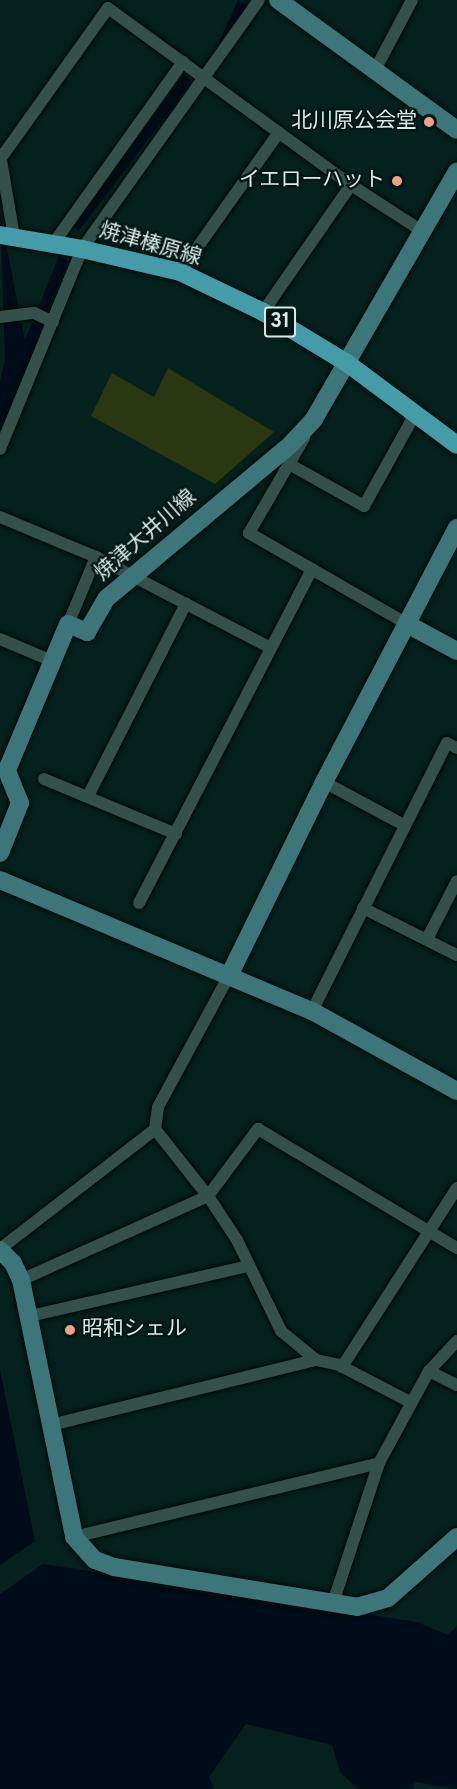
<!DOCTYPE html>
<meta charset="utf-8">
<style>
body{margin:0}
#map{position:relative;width:457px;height:1789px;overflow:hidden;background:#05211d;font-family:Overpass,"Noto Sans JP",sans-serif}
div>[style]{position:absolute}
.green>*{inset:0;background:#2a3711}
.water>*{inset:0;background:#000c19;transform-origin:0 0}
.roads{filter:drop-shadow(0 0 2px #000a07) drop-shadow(0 0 2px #000a07)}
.street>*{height:12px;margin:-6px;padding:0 6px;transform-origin:6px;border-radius:6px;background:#34504b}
.secondary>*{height:18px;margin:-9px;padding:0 9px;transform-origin:9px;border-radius:9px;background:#3c767a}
.primary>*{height:18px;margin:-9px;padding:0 9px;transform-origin:9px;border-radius:9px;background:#459ca8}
.dots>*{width:16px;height:16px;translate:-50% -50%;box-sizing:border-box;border:3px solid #001714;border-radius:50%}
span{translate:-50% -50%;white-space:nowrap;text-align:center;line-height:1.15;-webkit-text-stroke:4.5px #001714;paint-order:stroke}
.shield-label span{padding:2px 4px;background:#001714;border:2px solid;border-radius:4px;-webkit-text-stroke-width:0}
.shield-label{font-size:20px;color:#dae9e6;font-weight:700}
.poi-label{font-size:21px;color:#dae9e6}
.right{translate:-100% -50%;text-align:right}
.left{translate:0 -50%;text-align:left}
.street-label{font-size:21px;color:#dae9e6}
</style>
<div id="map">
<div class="green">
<i style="clip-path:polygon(168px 368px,274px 432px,215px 484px,91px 416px,112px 373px,154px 397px)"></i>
</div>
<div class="water">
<i style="left:238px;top:0;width:10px;height:69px;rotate:24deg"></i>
<i style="left:184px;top:75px;width:10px;height:188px;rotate:37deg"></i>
<i style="clip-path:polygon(0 213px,25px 340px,59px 256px,68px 261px,36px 342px,39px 345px,0 439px,0 382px,5px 359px)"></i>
<i style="clip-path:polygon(0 1370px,35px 1541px,0 1565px)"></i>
<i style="clip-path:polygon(43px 1564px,417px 1622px,448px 1635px,457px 1626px,457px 1789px,415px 1782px,412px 1789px,358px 1789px,340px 1772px,332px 1745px,246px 1724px,209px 1777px,214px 1789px,0 1789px,0 1594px)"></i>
</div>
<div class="roads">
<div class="street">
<i style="left:375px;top:70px;width:79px;rotate:-62.1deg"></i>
<i style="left:0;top:154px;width:84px;rotate:80.4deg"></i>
<i style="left:1px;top:158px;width:184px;rotate:-54.5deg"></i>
<i style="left:108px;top:8px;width:301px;rotate:36.1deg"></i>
<i style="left:351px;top:185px;width:85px;rotate:32.9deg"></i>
<i style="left:53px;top:244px;width:224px;rotate:-54.5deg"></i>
<i style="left:180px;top:272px;width:171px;rotate:-54.7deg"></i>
<i style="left:263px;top:312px;width:155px;rotate:-55.3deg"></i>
<i style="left:0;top:317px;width:34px;rotate:-7deg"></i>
<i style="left:34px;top:313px;width:21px;rotate:25deg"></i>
<i style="left:304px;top:438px;width:110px;rotate:120.1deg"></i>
<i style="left:249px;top:533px;width:182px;rotate:29.9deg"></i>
<i style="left:0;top:449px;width:216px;rotate:-67.7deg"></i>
<i style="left:82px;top:249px;width:305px;rotate:-54.6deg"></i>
<i style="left:289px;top:464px;width:86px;rotate:29.2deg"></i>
<i style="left:364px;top:506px;width:105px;rotate:-61deg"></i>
<i style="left:0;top:517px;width:104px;rotate:22.6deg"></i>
<i style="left:96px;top:557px;width:195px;rotate:27.5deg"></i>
<i style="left:68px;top:624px;width:73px;rotate:-67.3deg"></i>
<i style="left:0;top:639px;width:56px;rotate:22.9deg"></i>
<i style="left:44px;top:779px;width:143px;rotate:22.6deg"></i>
<i style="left:324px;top:782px;width:91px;rotate:28.3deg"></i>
<i style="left:88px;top:796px;width:216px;rotate:-63deg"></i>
<i style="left:139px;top:903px;width:376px;rotate:-62.6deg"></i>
<i style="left:363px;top:908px;width:105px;rotate:26.6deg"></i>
<i style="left:427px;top:939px;width:65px;rotate:-62.7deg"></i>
<i style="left:312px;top:1011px;width:300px;rotate:-63.3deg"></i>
<i style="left:447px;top:743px;width:11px;rotate:27deg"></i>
<i style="left:155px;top:1129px;width:22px;rotate:-82deg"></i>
<i style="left:158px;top:1107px;width:151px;rotate:-61.6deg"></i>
<i style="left:0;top:1249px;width:196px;rotate:-37.7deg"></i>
<i style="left:155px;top:1129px;width:85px;rotate:51.7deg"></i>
<i style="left:208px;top:1196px;width:53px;rotate:56.6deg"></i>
<i style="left:237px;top:1240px;width:101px;rotate:64.2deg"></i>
<i style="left:281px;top:1331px;width:45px;rotate:39.6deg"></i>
<i style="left:316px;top:1360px;width:24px;rotate:12deg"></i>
<i style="left:339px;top:1365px;width:80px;rotate:27.5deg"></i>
<i style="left:21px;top:1280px;width:205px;rotate:-24.2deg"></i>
<i style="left:208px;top:1196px;width:84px;rotate:-53.3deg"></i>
<i style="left:258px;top:1129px;width:232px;rotate:30.9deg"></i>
<i style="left:30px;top:1316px;width:225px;rotate:-12.9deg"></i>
<i style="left:342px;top:1367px;width:213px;rotate:-57.3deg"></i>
<i style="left:429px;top:1371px;width:31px;rotate:27deg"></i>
<i style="left:51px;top:1425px;width:273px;rotate:-13.8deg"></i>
<i style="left:74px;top:1537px;width:314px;rotate:-13.6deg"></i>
<i style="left:333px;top:1603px;width:147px;rotate:-71.8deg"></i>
<i style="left:379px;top:1463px;width:105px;rotate:-61.5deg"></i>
<i style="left:429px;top:1371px;width:41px;rotate:-47deg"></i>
</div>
<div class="secondary">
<i style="left:278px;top:0;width:221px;rotate:36deg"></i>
<i style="left:407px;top:624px;width:57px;rotate:28.4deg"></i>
<i style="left:0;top:853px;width:54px;rotate:-68.2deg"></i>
<i style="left:20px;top:803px;width:35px;rotate:-112deg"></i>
<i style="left:7px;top:770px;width:158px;rotate:-67.3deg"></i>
<i style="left:68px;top:624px;width:21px;rotate:23deg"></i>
<i style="left:87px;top:632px;width:39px;rotate:-60deg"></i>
<i style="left:107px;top:598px;width:240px;rotate:-39.9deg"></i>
<i style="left:291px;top:444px;width:34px;rotate:-47deg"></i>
<i style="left:314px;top:419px;width:286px;rotate:-60deg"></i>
<i style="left:0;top:880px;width:338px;rotate:22.8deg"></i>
<i style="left:312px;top:1011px;width:166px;rotate:28.9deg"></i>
<i style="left:230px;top:974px;width:214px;rotate:-63.9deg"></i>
<i style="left:324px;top:782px;width:287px;rotate:-62.4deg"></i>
<i style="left:0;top:1250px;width:18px;rotate:45deg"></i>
<i style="left:13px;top:1263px;width:19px;rotate:65deg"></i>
<i style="left:21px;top:1280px;width:262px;rotate:78.3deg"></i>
<i style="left:74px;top:1537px;width:31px;rotate:48deg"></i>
<i style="left:95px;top:1560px;width:20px;rotate:20deg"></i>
<i style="left:114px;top:1567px;width:246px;rotate:9.3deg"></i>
<i style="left:357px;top:1607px;width:32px;rotate:-16deg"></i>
<i style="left:388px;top:1598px;width:92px;rotate:-41.5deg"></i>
</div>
<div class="primary">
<i style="left:0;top:235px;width:83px;rotate:9.7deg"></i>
<i style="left:82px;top:249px;width:101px;rotate:13.2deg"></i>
<i style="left:180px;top:272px;width:92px;rotate:25.7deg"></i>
<i style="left:263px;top:312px;width:98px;rotate:31.3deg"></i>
<i style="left:347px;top:363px;width:137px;rotate:36.7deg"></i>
</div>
</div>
<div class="dots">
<i style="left:429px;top:122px;background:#f39f84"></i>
<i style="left:397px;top:181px;background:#f39f84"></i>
<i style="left:70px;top:1330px;background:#f39f84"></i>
</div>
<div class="shield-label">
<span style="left:280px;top:322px">31</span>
</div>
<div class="poi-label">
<span class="right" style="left:417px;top:122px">北川原公会堂</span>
<span class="right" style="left:385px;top:181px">イエローハット</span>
<span class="left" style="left:82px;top:1330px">昭和シェル</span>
</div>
<div class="street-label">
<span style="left:150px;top:245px;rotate:16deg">焼津榛原線</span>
<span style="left:146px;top:536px;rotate:-41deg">焼津大井川線</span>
</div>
</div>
